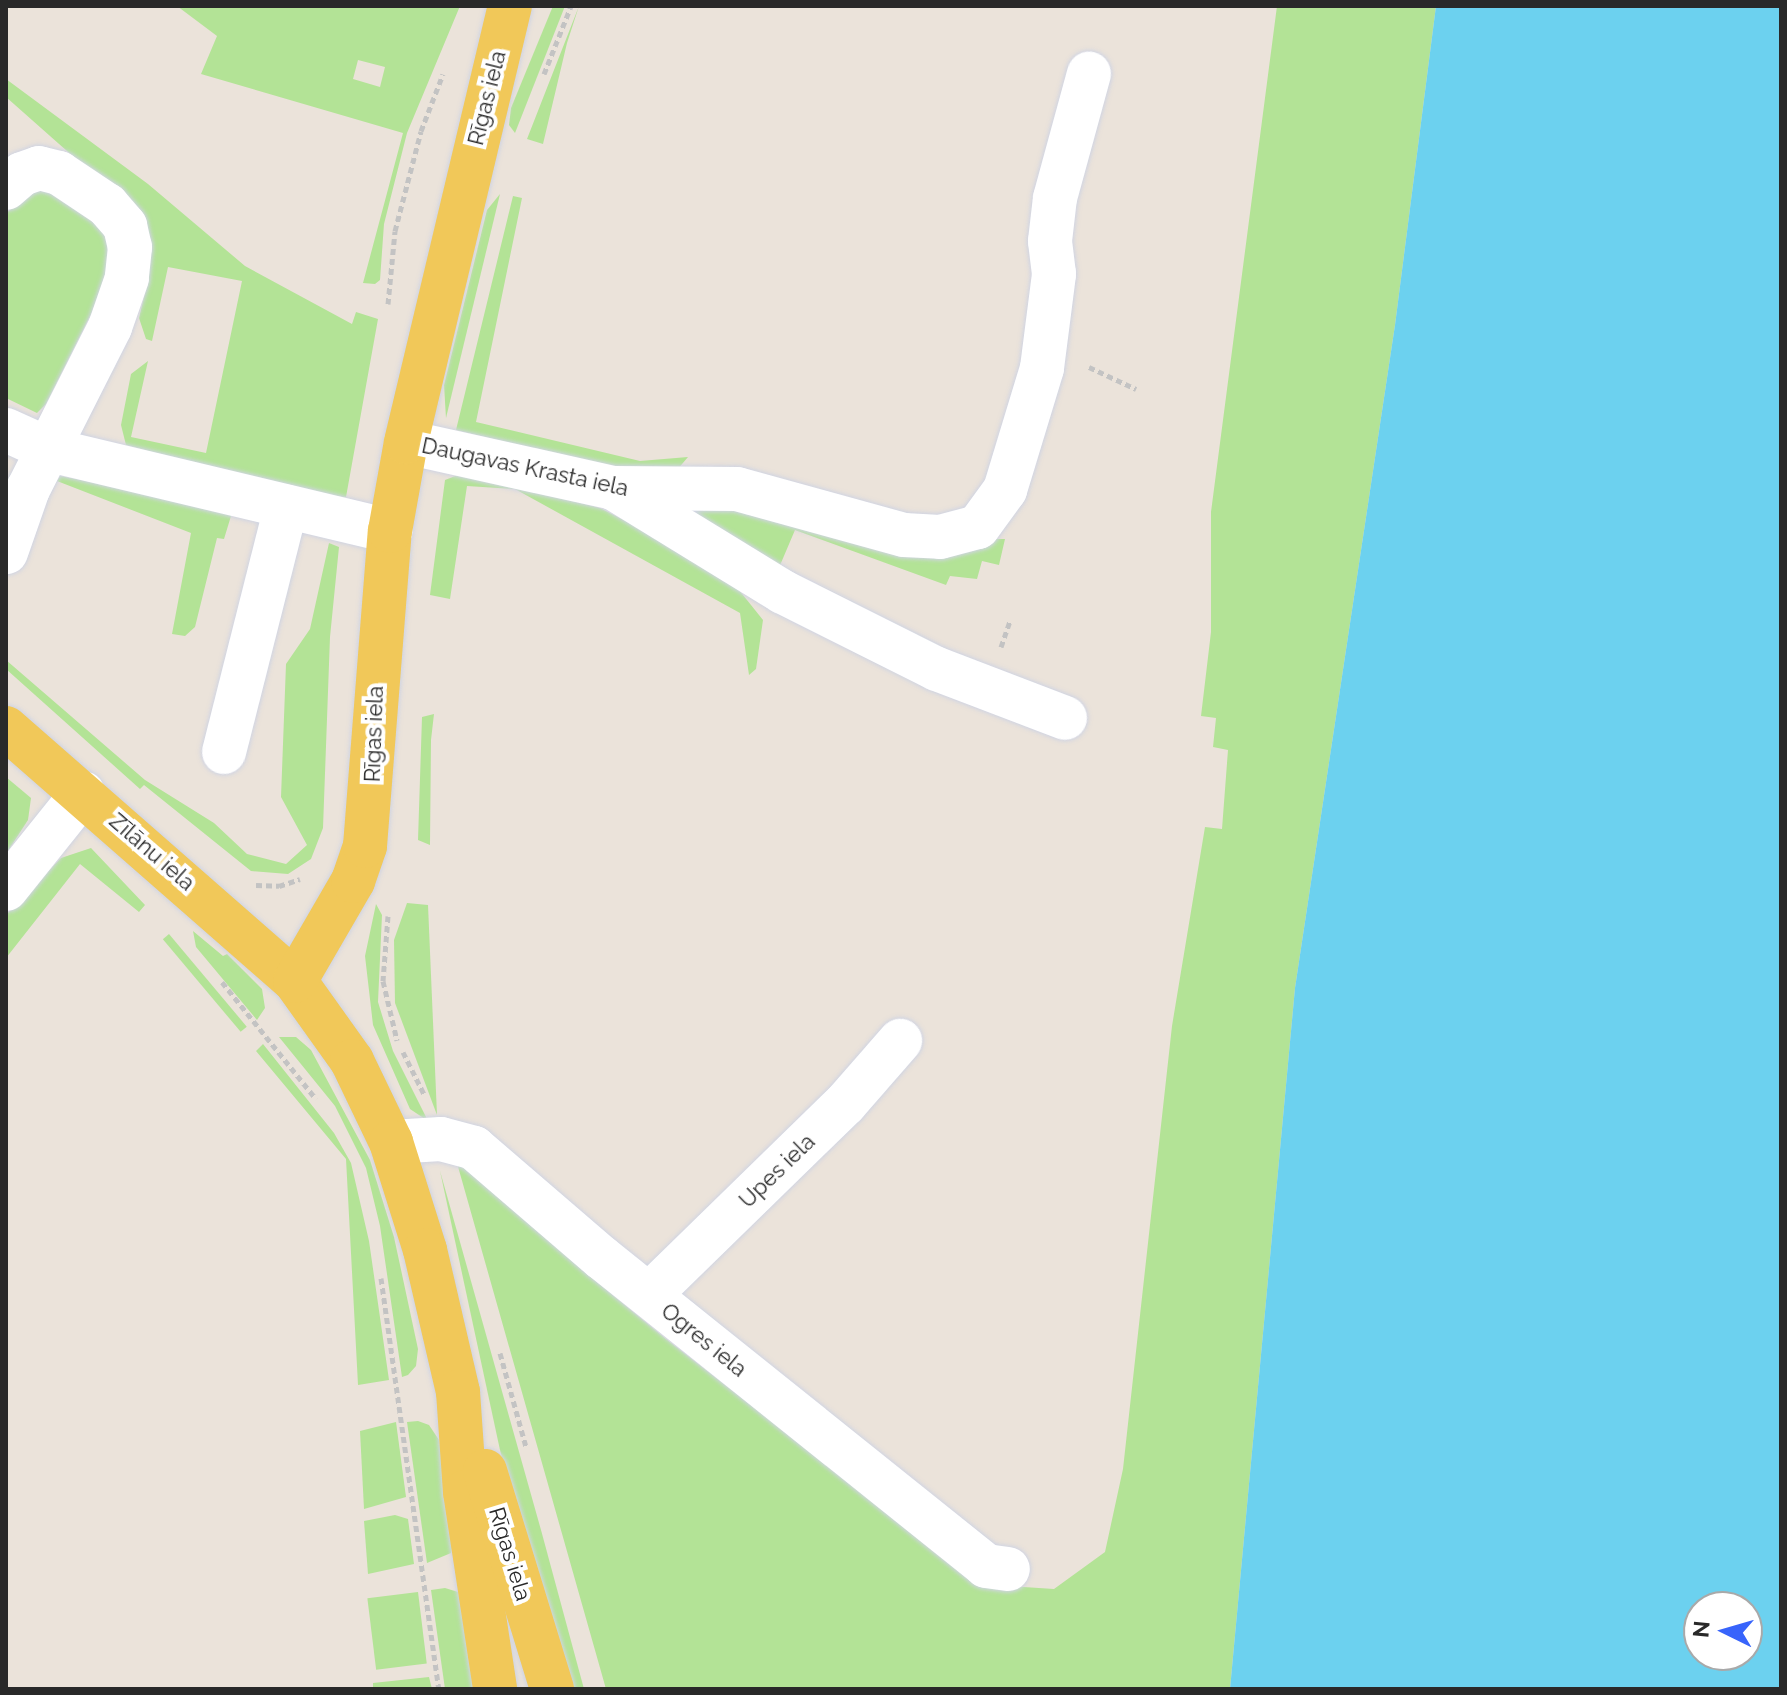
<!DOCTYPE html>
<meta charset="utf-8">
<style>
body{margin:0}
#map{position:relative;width:1787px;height:1695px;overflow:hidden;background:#ebe3da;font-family:Raleway,sans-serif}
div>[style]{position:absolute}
.green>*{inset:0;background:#b3e396;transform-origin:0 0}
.water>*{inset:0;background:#6cd1ef}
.path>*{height:5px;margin-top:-2.5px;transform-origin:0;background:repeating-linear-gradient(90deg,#c3c3c3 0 6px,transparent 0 10px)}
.roads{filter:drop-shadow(0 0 2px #d0d4e2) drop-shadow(0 0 2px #d0d4e2)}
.minor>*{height:44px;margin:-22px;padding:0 22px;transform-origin:22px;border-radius:22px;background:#fff}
.major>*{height:44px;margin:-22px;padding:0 22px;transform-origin:22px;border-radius:22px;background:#f1c859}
span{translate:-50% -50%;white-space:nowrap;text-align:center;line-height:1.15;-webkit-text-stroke:8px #fff;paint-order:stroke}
.street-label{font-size:22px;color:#292929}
.frame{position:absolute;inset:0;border:8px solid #292929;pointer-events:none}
.north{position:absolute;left:1683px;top:1591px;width:80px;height:80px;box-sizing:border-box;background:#fff;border:2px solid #a9a9a9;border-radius:50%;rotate:275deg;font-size:22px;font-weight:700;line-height:32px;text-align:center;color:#292929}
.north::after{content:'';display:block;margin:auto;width:28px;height:36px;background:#3864fb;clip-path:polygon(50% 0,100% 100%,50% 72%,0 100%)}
</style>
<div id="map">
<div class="green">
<i style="clip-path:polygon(evenodd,177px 6px,460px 6px,407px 133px,384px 224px,380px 280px,375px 284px,363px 283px,403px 133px,201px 74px,217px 36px,177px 6px,358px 60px,385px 67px,380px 87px,353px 79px,358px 60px)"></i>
<i style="clip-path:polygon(553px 6px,565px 6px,515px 133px,509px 125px,511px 108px)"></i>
<i style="clip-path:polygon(579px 6px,567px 43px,543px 144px,527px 139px)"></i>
<i style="clip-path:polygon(1277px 6px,1436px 6px,1395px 325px,1295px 988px,1230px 1689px,606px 1689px,455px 1156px,479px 1165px,581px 1269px,666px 1339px,981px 1584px,1054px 1589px,1105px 1552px,1123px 1469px,1172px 1026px,1205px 827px,1222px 829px,1228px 750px,1213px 747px,1216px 718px,1201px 716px,1211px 632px,1211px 512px)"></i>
<i style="clip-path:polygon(6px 79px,148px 184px,245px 266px,352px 324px,356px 312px,378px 319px,346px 497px,312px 495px,126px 445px,121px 425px,131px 374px,148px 361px,131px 437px,206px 453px,242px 281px,168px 267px,152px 341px,146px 339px,139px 318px,148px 280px,120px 198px,6px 97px)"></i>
<i style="clip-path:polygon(41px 185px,106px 223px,114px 268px,46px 404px,37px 413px,6px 398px,6px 213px)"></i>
<i style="clip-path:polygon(500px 194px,446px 418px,444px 385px,487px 210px)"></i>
<i style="clip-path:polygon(513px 196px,522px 198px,476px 422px,640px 461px,688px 457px,677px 470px,647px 476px,456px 430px)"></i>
<i style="clip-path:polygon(463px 473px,600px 508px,671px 544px,739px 590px,763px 620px,756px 669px,749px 675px,740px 613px,515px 489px,467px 486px,450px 599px,430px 595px,445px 480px)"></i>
<i style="clip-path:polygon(60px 476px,222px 506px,231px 516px,224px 539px,217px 538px,195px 627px,185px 636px,172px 634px,191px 533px,57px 481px,45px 502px)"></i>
<i style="clip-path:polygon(697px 501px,988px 539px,1005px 539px,999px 565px,982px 561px,977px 579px,950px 576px,946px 585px,795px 530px,778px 570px,812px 596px,695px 514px)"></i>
<i style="clip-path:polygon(329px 543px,339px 547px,330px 637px,323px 828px,311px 859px,288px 874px,251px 871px,144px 785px,140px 789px,6px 669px,6px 660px,145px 780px,214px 823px,247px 854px,286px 864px,307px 845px,281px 797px,286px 664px,310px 629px)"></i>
<i style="clip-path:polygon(434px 714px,431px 740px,430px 845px,418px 840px,422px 717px)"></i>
<i style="clip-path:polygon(6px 777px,31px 798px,28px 820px,6px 854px)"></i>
<i style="clip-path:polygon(91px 848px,145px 905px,139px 912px,80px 864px,6px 958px,6px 915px,61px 858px)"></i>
<i style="clip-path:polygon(407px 903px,428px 905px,437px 1115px,395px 1003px,394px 940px)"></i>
<i style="clip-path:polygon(376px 904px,382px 915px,378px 1002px,393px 1051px,428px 1121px,410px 1109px,373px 1025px,365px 956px)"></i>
<i style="clip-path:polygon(193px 931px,223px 956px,227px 954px,262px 989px,265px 1008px,257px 1020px,196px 947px)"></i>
<i style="left:169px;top:934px;width:121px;height:8px;rotate:50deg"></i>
<i style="clip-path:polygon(279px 1037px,296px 1037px,311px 1050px,370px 1160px,394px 1237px,418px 1349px,416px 1366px,408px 1375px,402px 1377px,380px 1226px,366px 1168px,335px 1106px)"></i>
<i style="clip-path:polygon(263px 1044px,334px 1133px,351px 1163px,369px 1241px,389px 1380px,358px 1385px,346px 1159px,256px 1051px)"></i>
<i style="clip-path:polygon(440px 1171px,541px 1530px,584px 1689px,567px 1689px,546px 1618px,500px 1450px)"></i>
<i style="clip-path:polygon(418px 1421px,429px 1425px,439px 1440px,455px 1534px,451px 1553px,427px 1563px,407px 1422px)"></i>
<i style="clip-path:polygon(396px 1422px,406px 1497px,364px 1509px,360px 1431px)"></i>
<i style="clip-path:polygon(395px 1515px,408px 1519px,414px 1564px,368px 1574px,364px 1521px)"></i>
<i style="clip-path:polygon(445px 1588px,458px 1592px,481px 1689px,445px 1689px,431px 1590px)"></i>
<i style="left:418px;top:1592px;width:72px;height:51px;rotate:83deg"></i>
<i style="clip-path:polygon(429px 1677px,432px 1689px,373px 1689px,373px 1683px)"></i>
</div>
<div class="water">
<i style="clip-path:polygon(evenodd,1436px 6px,1781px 6px,1781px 1689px,1230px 1689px,1295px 988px,1395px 325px,1436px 6px,1699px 1607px,1747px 1607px,1747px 1655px,1699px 1655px,1699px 1607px)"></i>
</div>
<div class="path">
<i style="left:544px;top:74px;width:73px;rotate:-68.3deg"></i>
<i style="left:388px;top:304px;width:73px;rotate:-84.5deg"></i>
<i style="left:395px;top:231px;width:103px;rotate:-75.4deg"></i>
<i style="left:421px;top:131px;width:61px;rotate:-68.9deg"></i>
<i style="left:1089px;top:367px;width:52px;rotate:25.1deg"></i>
<i style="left:1001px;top:647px;width:28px;rotate:-71deg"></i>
<i style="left:256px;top:885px;width:23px;rotate:2deg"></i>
<i style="left:279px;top:886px;width:22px;rotate:-18deg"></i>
<i style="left:388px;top:916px;width:65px;rotate:94.4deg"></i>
<i style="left:383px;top:981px;width:61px;rotate:76.7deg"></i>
<i style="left:222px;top:982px;width:150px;rotate:51.2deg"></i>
<i style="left:403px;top:1052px;width:47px;rotate:63.4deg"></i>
<i style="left:381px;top:1278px;width:415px;rotate:82deg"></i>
<i style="left:500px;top:1353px;width:98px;rotate:74.5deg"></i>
</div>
<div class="roads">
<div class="minor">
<i style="left:6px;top:188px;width:21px;rotate:-41deg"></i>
<i style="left:22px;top:174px;width:18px;rotate:-19deg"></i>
<i style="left:39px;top:168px;width:21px;rotate:14deg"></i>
<i style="left:59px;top:173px;width:58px;rotate:33.7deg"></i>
<i style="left:107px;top:205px;width:28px;rotate:49deg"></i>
<i style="left:125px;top:226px;width:22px;rotate:77deg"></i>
<i style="left:130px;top:247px;width:31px;rotate:96deg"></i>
<i style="left:127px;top:278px;width:52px;rotate:109.1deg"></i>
<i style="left:110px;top:327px;width:182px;rotate:116.8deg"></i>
<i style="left:28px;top:489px;width:67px;rotate:109.2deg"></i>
<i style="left:6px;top:430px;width:48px;rotate:24.4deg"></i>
<i style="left:50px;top:450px;width:350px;rotate:13.4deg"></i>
<i style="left:406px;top:442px;width:212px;rotate:12.5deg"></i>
<i style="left:613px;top:488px;width:124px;rotate:0.5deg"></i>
<i style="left:737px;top:489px;width:173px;rotate:15.4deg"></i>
<i style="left:904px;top:535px;width:36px;rotate:3deg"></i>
<i style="left:940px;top:537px;width:39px;rotate:-15deg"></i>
<i style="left:978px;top:527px;width:46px;rotate:-53.9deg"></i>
<i style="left:1005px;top:490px;width:127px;rotate:-73.1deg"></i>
<i style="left:1042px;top:368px;width:95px;rotate:-82.7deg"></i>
<i style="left:1054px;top:274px;width:33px;rotate:-97deg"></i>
<i style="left:1050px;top:241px;width:43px;rotate:-83.4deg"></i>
<i style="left:1055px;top:198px;width:129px;rotate:-74.7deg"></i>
<i style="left:615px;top:489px;width:197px;rotate:31.5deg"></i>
<i style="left:783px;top:592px;width:172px;rotate:26.6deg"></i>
<i style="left:937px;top:669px;width:137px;rotate:20.9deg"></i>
<i style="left:224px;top:752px;width:253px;rotate:-75.8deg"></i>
<i style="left:6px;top:889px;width:123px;rotate:-51.3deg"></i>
<i style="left:391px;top:1142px;width:50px;rotate:-3.4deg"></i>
<i style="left:441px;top:1139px;width:34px;rotate:15deg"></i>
<i style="left:474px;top:1148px;width:169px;rotate:40.7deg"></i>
<i style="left:602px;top:1258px;width:492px;rotate:38.7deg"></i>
<i style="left:986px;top:1566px;width:22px;rotate:8deg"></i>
<i style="left:649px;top:1295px;width:274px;rotate:-44.3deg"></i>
<i style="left:845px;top:1104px;width:84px;rotate:-48.9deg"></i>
</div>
<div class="major">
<i style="left:6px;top:728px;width:384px;rotate:41.2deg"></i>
<i style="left:295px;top:981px;width:98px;rotate:54.5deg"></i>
<i style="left:352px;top:1061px;width:90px;rotate:64.3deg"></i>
<i style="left:391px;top:1142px;width:113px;rotate:72.5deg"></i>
<i style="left:425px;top:1250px;width:146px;rotate:76.9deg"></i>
<i style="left:458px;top:1392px;width:100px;rotate:86deg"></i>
<i style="left:465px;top:1492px;width:199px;rotate:81.3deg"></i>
<i style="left:295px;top:981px;width:116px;rotate:-59.9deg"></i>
<i style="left:353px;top:881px;width:37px;rotate:-71deg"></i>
<i style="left:365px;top:846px;width:316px;rotate:-85.5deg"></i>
<i style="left:390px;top:531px;width:90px;rotate:-79.8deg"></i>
<i style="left:406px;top:442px;width:448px;rotate:-76.6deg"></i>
<i style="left:485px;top:1471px;width:228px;rotate:72.9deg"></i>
</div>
</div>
<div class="street-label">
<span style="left:487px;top:98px;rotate:-76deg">Rīgas iela</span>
<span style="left:525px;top:467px;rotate:12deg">Daugavas Krasta iela</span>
<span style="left:374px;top:734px;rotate:-88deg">Rīgas iela</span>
<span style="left:152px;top:852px;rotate:41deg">Zīlānu iela</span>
<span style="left:777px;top:1171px;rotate:-44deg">Upes iela</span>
<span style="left:704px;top:1340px;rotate:39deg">Ogres iela</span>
<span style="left:510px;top:1554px;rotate:73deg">Rīgas iela</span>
</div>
<div class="frame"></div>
<div class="north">N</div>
</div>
